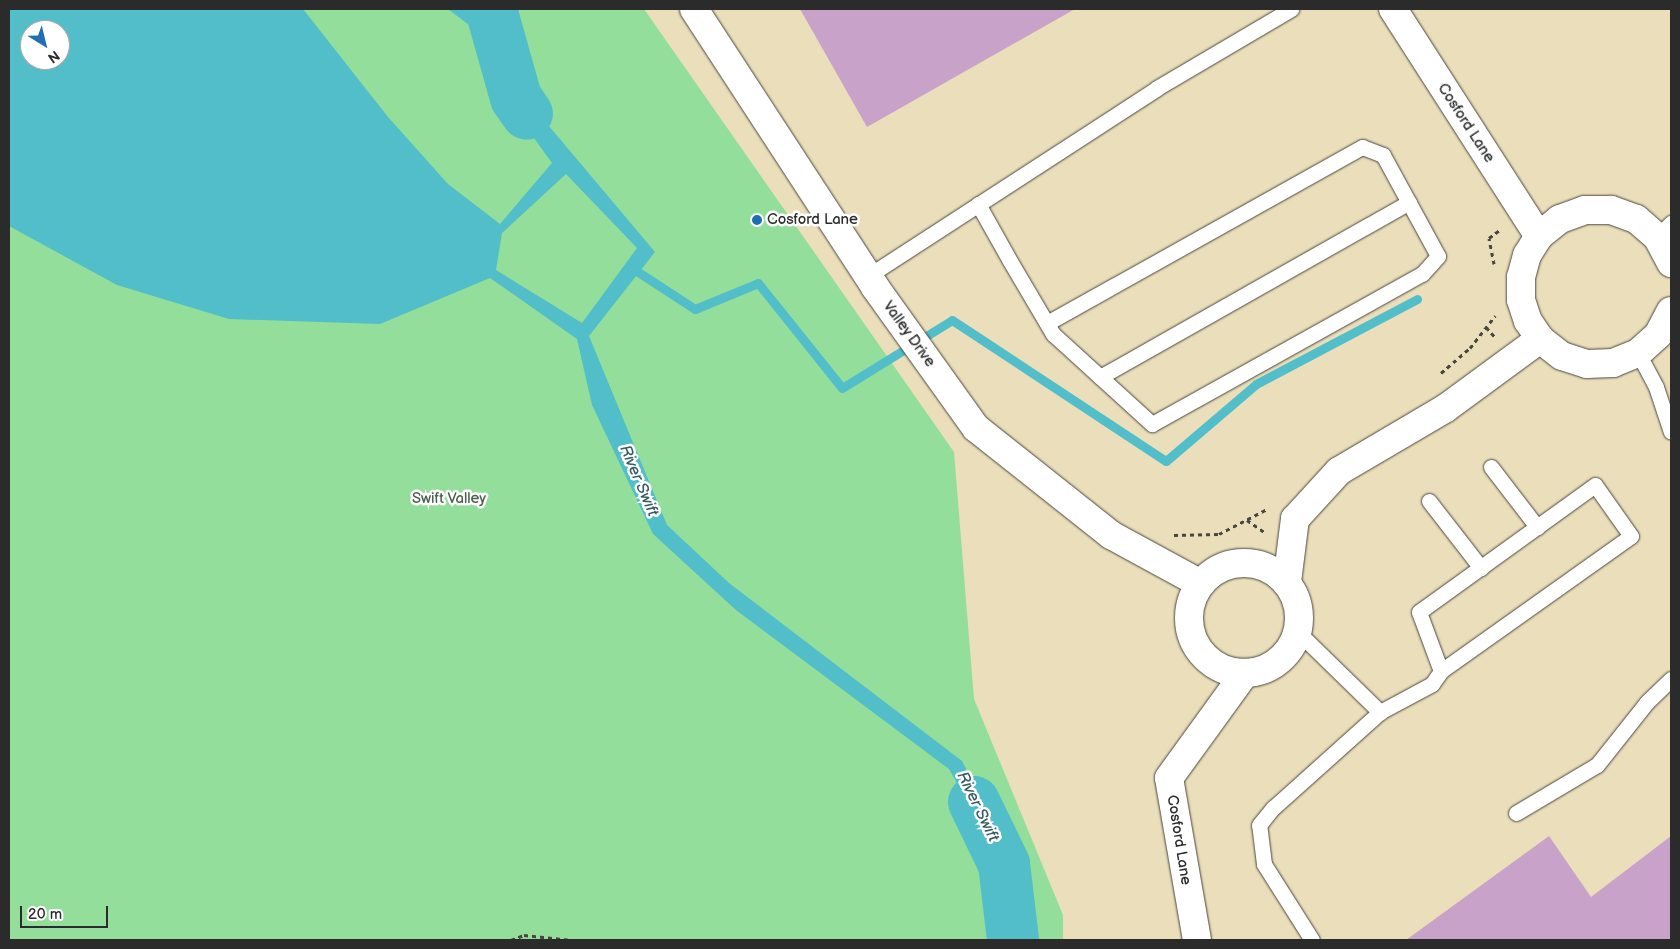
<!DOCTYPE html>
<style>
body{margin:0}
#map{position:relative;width:1680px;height:949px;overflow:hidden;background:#ebdeba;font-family:"Balsamiq Sans",sans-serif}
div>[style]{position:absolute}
.green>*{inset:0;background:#93de9a}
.water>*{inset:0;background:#51bec9}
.stream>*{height:9px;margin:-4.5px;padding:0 4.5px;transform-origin:4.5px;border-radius:4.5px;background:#51bec9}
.river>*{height:52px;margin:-26px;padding:0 26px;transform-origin:26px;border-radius:26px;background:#51bec9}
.building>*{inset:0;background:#c8a2c9}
.path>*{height:3px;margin-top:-1.5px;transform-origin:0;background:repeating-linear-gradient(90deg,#484640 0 4px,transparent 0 8px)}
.roads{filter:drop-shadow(0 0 1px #484640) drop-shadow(0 0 1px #484640)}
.service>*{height:15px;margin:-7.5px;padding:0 7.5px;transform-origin:7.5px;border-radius:7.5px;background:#fff}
.minor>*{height:28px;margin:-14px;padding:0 14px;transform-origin:14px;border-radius:14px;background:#fff}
.minor>.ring{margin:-14px;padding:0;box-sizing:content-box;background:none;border:28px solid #fff;border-radius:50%}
.dots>*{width:14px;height:14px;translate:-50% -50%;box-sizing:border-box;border:2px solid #fff;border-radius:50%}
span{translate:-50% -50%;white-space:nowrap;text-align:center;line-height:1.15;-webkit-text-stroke:5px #fff;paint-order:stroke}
.street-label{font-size:15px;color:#2b2b2b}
.poi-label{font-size:15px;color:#2b2b2b}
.left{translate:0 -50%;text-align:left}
.park-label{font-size:15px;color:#4a614c}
.water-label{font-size:16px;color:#385e62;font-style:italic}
.frame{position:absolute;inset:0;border:10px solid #2b2b2b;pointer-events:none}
.north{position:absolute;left:20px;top:20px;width:50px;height:50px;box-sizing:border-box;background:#fff;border:1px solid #aaa;border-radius:50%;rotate:144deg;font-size:14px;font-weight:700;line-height:20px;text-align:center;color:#2b2b2b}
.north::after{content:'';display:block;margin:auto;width:18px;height:22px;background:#1f6fb2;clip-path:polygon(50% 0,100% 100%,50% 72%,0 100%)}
.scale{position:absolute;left:20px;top:906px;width:88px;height:22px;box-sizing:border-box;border:2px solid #2b2b2b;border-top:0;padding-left:6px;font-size:15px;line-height:18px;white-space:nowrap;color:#2b2b2b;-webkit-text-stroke:4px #fff;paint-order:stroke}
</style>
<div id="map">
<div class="green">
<i style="clip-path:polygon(evenodd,9px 9px,644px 9px,954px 452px,974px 699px,1063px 915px,1063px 940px,9px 940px,9px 9px,30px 30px,60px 30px,60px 60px,30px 60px,30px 30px)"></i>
</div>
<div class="water">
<i style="clip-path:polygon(evenodd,9px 9px,303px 9px,388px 117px,448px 184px,500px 224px,552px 163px,518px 116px,473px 28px,448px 9px,485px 9px,522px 94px,655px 252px,589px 336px,667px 525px,729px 583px,962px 761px,1029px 891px,1032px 940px,1022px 940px,1019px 892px,949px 769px,736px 610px,653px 534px,592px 405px,577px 339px,490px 278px,380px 324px,229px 319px,117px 285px,9px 226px,9px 9px,30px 30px,60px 30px,60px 60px,30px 60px,30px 30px,9px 9px,566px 174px,637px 248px,582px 323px,496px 270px,502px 233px,566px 174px)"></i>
</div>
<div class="stream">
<i style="left:632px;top:268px;width:75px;rotate:33.1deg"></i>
<i style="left:695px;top:309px;width:68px;rotate:-22.4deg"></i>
<i style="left:758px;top:283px;width:134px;rotate:51.3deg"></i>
<i style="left:842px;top:388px;width:129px;rotate:-31.7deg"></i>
<i style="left:952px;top:320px;width:256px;rotate:33.4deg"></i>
<i style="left:1166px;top:461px;width:118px;rotate:-40.5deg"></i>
<i style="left:1256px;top:384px;width:182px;rotate:-27.8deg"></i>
</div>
<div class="river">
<i style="left:491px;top:9px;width:92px;rotate:74.3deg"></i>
<i style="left:516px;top:98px;width:19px;rotate:55deg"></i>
<i style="left:974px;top:802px;width:69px;rotate:64.2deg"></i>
<i style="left:1004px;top:864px;width:77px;rotate:83.2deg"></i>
</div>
<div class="building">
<i style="clip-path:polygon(800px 9px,1075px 9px,867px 127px)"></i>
<i style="clip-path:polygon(1549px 836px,1591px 897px,1671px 836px,1671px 940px,1406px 940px)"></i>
</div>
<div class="path">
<i style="left:1494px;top:264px;width:26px;rotate:-101deg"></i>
<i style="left:1489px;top:238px;width:15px;rotate:-37deg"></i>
<i style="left:1486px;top:327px;width:15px;rotate:48deg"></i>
<i style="left:1441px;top:373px;width:38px;rotate:-41deg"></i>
<i style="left:1470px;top:348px;width:41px;rotate:-52deg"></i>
<i style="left:1247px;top:520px;width:21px;rotate:35deg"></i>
<i style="left:1174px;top:535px;width:45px;rotate:-1.3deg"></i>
<i style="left:1219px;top:534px;width:54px;rotate:-27.5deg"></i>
<i style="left:511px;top:940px;width:14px;rotate:-21deg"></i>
<i style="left:524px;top:935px;width:48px;rotate:5.9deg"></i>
</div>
<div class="roads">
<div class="service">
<i style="left:978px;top:204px;width:65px;rotate:60.7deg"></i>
<i style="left:1010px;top:261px;width:85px;rotate:59.5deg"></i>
<i style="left:1053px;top:334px;width:134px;rotate:42.3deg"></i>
<i style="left:1152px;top:424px;width:309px;rotate:-29.1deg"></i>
<i style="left:1422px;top:274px;width:24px;rotate:-48deg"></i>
<i style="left:1438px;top:256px;width:115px;rotate:-118.6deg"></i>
<i style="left:1383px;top:155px;width:22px;rotate:-159deg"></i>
<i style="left:1362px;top:147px;width:361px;rotate:150.8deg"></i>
<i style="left:1657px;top:237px;width:20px;rotate:-45deg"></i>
<i style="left:868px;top:276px;width:345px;rotate:-33deg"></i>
<i style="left:1157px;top:88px;width:156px;rotate:-30.5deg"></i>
<i style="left:1638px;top:353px;width:38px;rotate:62deg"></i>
<i style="left:1656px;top:387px;width:47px;rotate:71.6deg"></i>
<i style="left:1100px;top:377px;width:355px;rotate:-29.5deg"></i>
<i style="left:1491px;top:467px;width:76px;rotate:52.5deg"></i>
<i style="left:1429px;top:501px;width:85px;rotate:52.2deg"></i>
<i style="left:1298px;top:632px;width:115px;rotate:44.3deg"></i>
<i style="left:1516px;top:813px;width:94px;rotate:-30.7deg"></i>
<i style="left:1597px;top:765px;width:80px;rotate:-51.6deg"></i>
<i style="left:1647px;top:702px;width:33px;rotate:-44deg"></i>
<i style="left:1312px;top:940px;width:90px;rotate:-122.3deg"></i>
<i style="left:1264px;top:864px;width:39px;rotate:-97deg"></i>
<i style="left:1259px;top:825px;width:22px;rotate:-51deg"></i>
<i style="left:1273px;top:808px;width:144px;rotate:-41.9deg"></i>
<i style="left:1380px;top:712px;width:59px;rotate:-28.3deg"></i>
<i style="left:1432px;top:684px;width:16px;rotate:-55deg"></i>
<i style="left:1441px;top:671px;width:233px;rotate:-35.4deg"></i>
<i style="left:1631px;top:536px;width:62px;rotate:-125.2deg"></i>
<i style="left:1595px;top:485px;width:217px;rotate:144.2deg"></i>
<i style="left:1419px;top:612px;width:63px;rotate:69.6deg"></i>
</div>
<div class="minor">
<i style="left:694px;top:9px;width:332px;rotate:56.9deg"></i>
<i style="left:875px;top:287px;width:173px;rotate:54.4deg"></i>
<i style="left:976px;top:428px;width:172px;rotate:38.4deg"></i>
<i style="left:1111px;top:535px;width:102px;rotate:28.6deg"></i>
<i style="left:1393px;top:9px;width:270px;rotate:57.3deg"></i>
<i style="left:1671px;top:263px;width:30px;rotate:-118deg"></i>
<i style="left:1657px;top:237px;width:28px;rotate:-139deg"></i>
<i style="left:1636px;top:219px;width:27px;rotate:-160deg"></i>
<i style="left:1611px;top:210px;width:26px;rotate:180deg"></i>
<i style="left:1585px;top:210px;width:27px;rotate:160deg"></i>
<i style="left:1560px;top:219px;width:27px;rotate:141deg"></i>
<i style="left:1539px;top:236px;width:22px;rotate:122deg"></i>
<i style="left:1527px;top:255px;width:23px;rotate:105deg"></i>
<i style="left:1521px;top:277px;width:23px;rotate:90deg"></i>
<i style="left:1521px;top:300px;width:22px;rotate:72deg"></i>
<i style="left:1528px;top:321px;width:22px;rotate:56deg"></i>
<i style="left:1540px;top:339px;width:28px;rotate:38deg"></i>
<i style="left:1562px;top:356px;width:26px;rotate:18deg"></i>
<i style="left:1587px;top:364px;width:26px;rotate:-2deg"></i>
<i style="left:1613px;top:363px;width:27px;rotate:-22deg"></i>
<i style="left:1638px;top:353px;width:27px;rotate:-42deg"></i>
<i style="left:1658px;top:335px;width:27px;rotate:-62deg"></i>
<i class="ring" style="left:1189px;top:563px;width:82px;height:82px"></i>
<i style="left:1287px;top:582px;width:64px;rotate:-82.8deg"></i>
<i style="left:1295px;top:519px;width:65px;rotate:-47.5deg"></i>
<i style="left:1339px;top:471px;width:124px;rotate:-30.5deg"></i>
<i style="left:1446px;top:408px;width:117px;rotate:-36.3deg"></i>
<i style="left:1197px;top:940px;width:164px;rotate:-99.8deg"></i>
<i style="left:1169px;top:778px;width:130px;rotate:-54.1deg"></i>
</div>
</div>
<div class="dots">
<i style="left:757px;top:220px;background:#1f6fb2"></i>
</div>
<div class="street-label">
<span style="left:1466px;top:123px;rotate:57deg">Cosford Lane</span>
<span style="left:909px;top:334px;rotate:54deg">Valley Drive</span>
<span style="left:1179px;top:840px;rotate:81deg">Cosford Lane</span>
</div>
<div class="poi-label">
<span class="left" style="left:767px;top:220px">Cosford Lane</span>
</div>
<div class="park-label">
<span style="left:449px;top:499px">Swift Valley</span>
</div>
<div class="water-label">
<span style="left:638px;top:481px;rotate:67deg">River Swift</span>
<span style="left:977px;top:807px;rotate:64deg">River Swift</span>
</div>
<div class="frame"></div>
<div class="north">N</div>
<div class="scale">20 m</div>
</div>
